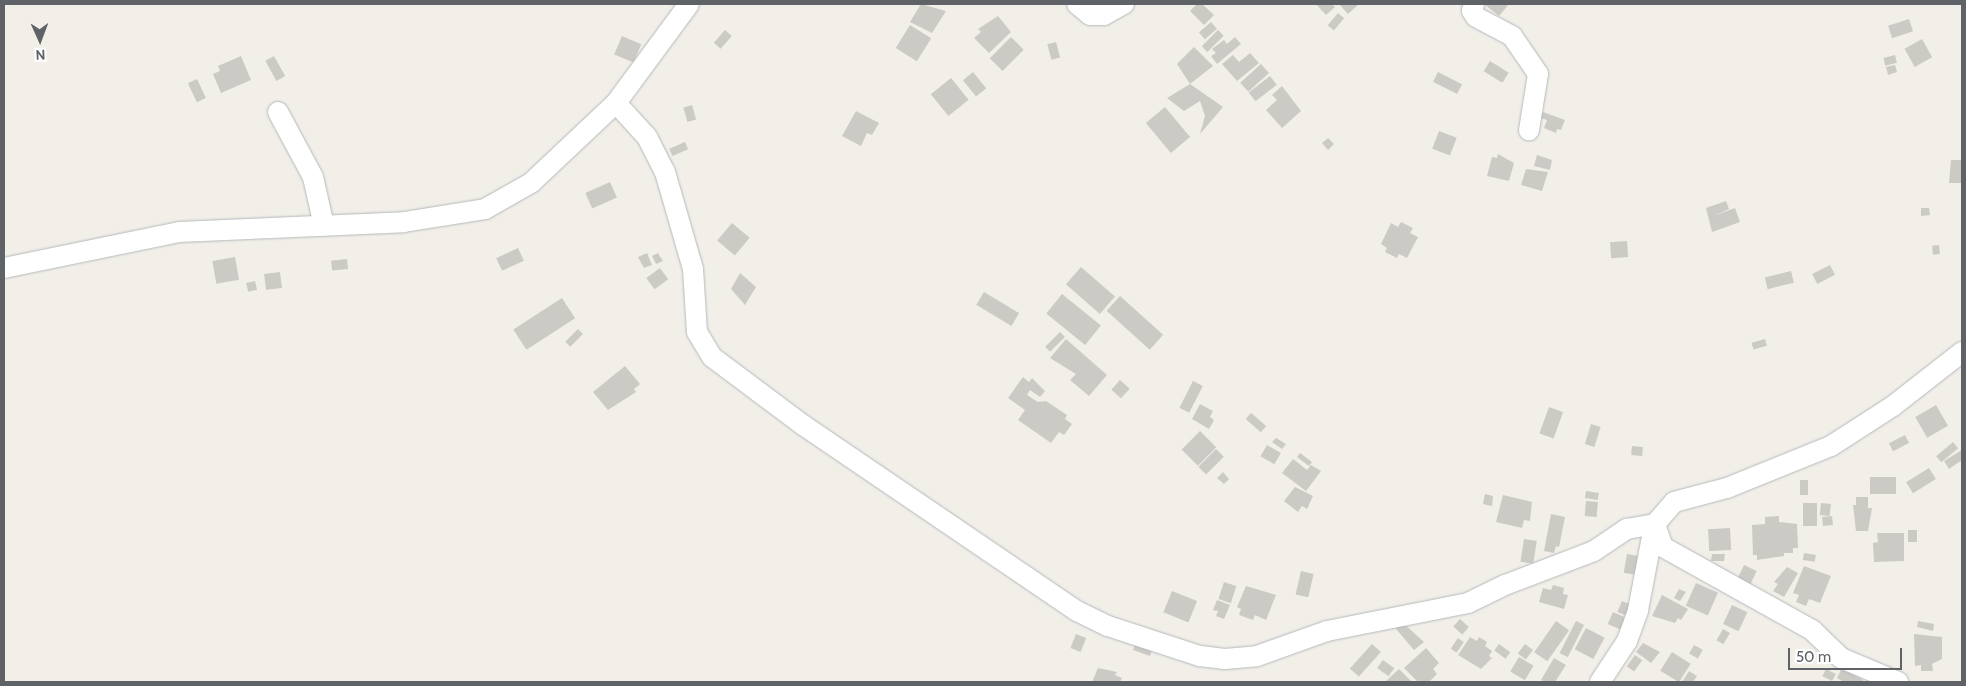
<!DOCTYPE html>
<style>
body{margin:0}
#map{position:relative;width:1966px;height:686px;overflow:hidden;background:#f1efe8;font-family:Cabin,sans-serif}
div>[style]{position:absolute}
.building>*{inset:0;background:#cccac5;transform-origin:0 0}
.roads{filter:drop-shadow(0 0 1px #b5b8bc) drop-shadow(0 0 1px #b5b8bc)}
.minor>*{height:20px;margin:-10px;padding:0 10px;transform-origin:10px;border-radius:10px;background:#fff}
span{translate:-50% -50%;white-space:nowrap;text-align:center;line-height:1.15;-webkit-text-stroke:5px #fff;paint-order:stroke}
.frame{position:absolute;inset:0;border:5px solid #5f6368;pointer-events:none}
.north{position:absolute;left:15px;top:15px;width:50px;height:50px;-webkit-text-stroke:4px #fff;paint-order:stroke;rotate:178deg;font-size:14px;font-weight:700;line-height:20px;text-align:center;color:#5f6368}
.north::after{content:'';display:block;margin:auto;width:18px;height:22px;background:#5f6368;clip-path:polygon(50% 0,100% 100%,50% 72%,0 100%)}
.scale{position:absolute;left:1788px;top:648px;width:114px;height:22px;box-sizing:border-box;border:2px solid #5f6368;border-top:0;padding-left:6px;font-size:15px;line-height:18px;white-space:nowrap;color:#5f6368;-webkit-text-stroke:4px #fff;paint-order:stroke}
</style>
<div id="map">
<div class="building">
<i style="clip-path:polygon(921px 4px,946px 11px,932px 33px,910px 22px)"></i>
<i style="clip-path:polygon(1197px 4px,1202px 4px,1214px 15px,1204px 25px,1190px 11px)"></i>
<i style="clip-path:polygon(1316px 4px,1332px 4px,1335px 7px,1326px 15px)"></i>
<i style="clip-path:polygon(1339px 4px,1359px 4px,1348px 14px)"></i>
<i style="clip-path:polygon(1484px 4px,1509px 4px,1499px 16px)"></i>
<i style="left:1338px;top:13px;width:8px;height:16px;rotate:40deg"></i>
<i style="clip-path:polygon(998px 16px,1011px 32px,989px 53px,974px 38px,981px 32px,978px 29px)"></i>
<i style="left:1909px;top:19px;width:13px;height:22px;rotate:72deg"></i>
<i style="left:1211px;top:22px;width:9px;height:16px;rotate:49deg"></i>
<i style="left:910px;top:25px;width:25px;height:27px;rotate:32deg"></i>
<i style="left:725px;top:30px;width:9px;height:17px;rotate:41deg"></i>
<i style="left:1218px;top:30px;width:8px;height:23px;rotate:45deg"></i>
<i style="left:622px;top:36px;width:21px;height:20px;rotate:23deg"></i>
<i style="left:1011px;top:37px;width:18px;height:30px;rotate:45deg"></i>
<i style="clip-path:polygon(1235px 37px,1241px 44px,1217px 64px,1211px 56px,1216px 53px,1212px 49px,1224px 40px,1227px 44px)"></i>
<i style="left:1922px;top:39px;width:21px;height:20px;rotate:61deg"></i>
<i style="left:1056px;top:42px;width:16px;height:9px;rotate:75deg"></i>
<i style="clip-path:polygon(1194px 47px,1213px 66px,1190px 84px,1177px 64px)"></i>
<i style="clip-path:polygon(1250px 53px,1259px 63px,1237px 81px,1222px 64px,1233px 55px,1239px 62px)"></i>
<i style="left:1895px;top:55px;width:8px;height:12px;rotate:76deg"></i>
<i style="clip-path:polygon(241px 56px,251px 80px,221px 93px,213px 74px,220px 71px,218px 66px)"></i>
<i style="left:274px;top:56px;width:23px;height:10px;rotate:61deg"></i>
<i style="left:1490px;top:61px;width:22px;height:12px;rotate:32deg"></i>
<i style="left:1261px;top:64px;width:12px;height:28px;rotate:48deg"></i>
<i style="clip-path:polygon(1895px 65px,1897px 72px,1888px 75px,1886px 67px)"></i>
<i style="left:973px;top:72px;width:21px;height:13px;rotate:51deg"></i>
<i style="left:1438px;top:72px;width:27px;height:11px;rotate:27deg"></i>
<i style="left:1270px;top:76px;width:11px;height:27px;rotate:52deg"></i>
<i style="left:951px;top:78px;width:28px;height:26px;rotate:51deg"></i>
<i style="left:197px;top:79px;width:21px;height:10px;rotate:65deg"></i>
<i style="clip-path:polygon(1190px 84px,1223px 107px,1200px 134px,1205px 116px,1200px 101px,1184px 111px,1167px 98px)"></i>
<i style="clip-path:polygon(1282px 86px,1301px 111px,1282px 128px,1266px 110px,1277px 100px,1272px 95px)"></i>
<i style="left:692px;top:105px;width:15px;height:9px;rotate:74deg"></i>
<i style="left:1165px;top:107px;width:39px;height:25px;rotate:50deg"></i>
<i style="clip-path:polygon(856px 111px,879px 123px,872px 135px,867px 133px,861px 146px,842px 136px)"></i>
<i style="clip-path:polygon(1543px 112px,1565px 120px,1561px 130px,1557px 129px,1556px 133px,1544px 128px,1547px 120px,1541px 118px)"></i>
<i style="left:1439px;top:131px;width:19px;height:19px;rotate:21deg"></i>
<i style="clip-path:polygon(1328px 138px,1334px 144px,1328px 150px,1322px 143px)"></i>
<i style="left:685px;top:142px;width:8px;height:17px;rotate:67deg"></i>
<i style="clip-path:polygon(1498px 154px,1514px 163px,1509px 181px,1487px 176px,1492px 157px,1497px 158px)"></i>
<i style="clip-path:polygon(1537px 155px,1552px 160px,1550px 170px,1534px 166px)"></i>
<i style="clip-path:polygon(1951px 160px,1962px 160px,1962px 183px,1949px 183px)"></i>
<i style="clip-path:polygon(1526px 169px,1548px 172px,1542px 191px,1521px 185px)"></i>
<i style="left:610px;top:182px;width:17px;height:27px;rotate:66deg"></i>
<i style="clip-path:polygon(1726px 201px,1729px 209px,1713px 216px,1735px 208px,1740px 222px,1712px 232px,1706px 208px)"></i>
<i style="clip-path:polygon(1921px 208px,1929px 208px,1930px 215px,1921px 216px)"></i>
<i style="clip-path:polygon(1401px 222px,1413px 228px,1410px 233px,1418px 237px,1407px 258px,1399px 254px,1397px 258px,1385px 252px,1387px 248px,1381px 244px,1391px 223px,1398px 227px)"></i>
<i style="left:732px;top:223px;width:23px;height:23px;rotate:40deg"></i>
<i style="left:1627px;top:241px;width:16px;height:17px;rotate:86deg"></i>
<i style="left:1939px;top:245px;width:9px;height:7px;rotate:84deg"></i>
<i style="left:518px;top:248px;width:14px;height:24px;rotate:65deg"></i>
<i style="clip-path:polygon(647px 253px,652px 265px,644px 268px,638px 257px)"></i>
<i style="clip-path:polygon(658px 253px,663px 261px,656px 264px,652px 256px)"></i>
<i style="left:235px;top:257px;width:23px;height:23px;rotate:80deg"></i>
<i style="left:347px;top:259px;width:10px;height:16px;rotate:84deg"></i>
<i style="left:1830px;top:265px;width:11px;height:20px;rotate:63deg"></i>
<i style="left:1081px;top:267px;width:45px;height:23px;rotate:41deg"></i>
<i style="left:660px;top:268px;width:14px;height:17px;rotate:54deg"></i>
<i style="left:1791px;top:271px;width:12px;height:27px;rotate:76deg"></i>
<i style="left:280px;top:272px;width:16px;height:16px;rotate:83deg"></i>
<i style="clip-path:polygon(740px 273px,756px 287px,745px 305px,731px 289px)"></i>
<i style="left:255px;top:281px;width:9px;height:9px;rotate:77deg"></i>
<i style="left:984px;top:292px;width:41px;height:15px;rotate:31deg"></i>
<i style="left:1062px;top:294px;width:50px;height:25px;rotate:39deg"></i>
<i style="left:1120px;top:296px;width:58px;height:20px;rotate:42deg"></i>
<i style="left:562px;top:298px;width:24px;height:58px;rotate:57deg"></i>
<i style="left:578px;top:329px;width:7px;height:18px;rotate:45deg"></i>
<i style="left:1060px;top:332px;width:7px;height:21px;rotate:45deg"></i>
<i style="clip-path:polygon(1066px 339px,1107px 375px,1089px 396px,1070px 380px,1076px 374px,1050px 358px)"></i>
<i style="left:1765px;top:339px;width:7px;height:14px;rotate:74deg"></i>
<i style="clip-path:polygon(625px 366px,640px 384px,634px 389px,636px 392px,608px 410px,593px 392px)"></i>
<i style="clip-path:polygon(1023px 377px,1029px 382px,1032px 378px,1045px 391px,1040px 397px,1030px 390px,1027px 395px,1038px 402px,1046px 401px,1067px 415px,1065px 419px,1072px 424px,1064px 435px,1059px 432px,1051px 443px,1018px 420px,1025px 410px,1008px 398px)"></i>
<i style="left:1120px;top:380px;width:13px;height:13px;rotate:42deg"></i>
<i style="left:1193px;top:381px;width:11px;height:30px;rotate:27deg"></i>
<i style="clip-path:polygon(1200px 404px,1213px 411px,1210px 417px,1214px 420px,1209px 429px,1192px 419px)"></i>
<i style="left:1936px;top:405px;width:24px;height:24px;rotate:60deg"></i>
<i style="left:1549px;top:407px;width:15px;height:28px;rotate:20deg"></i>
<i style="left:1251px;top:413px;width:20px;height:8px;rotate:41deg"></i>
<i style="left:1591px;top:424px;width:10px;height:21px;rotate:17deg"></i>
<i style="left:1200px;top:431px;width:23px;height:26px;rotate:45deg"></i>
<i style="left:1905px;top:435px;width:9px;height:18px;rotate:63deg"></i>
<i style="clip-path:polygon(1276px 438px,1286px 444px,1282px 449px,1272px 442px)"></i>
<i style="left:1953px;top:442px;width:8px;height:22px;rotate:50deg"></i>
<i style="left:1267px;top:445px;width:16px;height:13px;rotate:30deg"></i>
<i style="left:1632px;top:446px;width:11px;height:9px;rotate:5deg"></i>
<i style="left:1216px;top:449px;width:11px;height:25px;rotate:45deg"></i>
<i style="clip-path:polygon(1962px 450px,1962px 460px,1949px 469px,1944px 461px)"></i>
<i style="left:1300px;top:453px;width:15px;height:5px;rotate:37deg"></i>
<i style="clip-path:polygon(1293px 459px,1307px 470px,1311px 465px,1321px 471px,1306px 491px,1282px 473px)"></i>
<i style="left:1929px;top:468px;width:13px;height:27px;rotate:58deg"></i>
<i style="clip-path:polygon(1223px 472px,1229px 479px,1224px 484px,1217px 478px)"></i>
<i style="left:1896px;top:477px;width:17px;height:26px;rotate:90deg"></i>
<i style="left:1800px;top:480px;width:8px;height:15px"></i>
<i style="clip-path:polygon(1295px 487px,1313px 496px,1307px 509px,1302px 506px,1298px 512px,1284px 501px)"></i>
<i style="left:1586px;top:491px;width:13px;height:7px;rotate:9deg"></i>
<i style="clip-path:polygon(1485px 494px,1493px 496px,1492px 506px,1483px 504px)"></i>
<i style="clip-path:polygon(1503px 495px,1532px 502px,1530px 521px,1524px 520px,1522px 528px,1496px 522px)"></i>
<i style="clip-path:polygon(1856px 497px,1868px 497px,1868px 508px,1872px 508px,1868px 531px,1856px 531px,1853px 505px,1856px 505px)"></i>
<i style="left:1586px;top:501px;width:12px;height:15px;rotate:5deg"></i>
<i style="left:1803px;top:503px;width:14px;height:23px"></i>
<i style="left:1821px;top:503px;width:10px;height:12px;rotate:6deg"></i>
<i style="clip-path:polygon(1551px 514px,1565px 517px,1559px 547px,1556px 546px,1554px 553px,1544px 551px)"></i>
<i style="clip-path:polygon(1779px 516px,1779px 522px,1797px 524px,1798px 548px,1793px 548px,1793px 553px,1784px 553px,1784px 556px,1757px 560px,1757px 555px,1753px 555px,1752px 525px,1765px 524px,1765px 517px)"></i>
<i style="left:1832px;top:516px;width:9px;height:10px;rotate:84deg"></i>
<i style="left:1730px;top:528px;width:22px;height:22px;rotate:87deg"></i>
<i style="left:1917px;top:530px;width:12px;height:9px;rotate:90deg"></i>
<i style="clip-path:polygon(1877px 533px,1904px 533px,1904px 561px,1874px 562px,1873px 543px,1878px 542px)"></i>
<i style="left:1524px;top:539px;width:13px;height:23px;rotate:9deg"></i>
<i style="left:1804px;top:553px;width:12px;height:7px;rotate:9deg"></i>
<i style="left:1627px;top:554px;width:17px;height:19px;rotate:10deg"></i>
<i style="clip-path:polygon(1712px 554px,1725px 554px,1724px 561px,1711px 561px)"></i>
<i style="left:1744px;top:565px;width:14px;height:15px;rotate:25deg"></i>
<i style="clip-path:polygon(1804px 566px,1831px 576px,1820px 603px,1809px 599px,1806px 606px,1796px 602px,1799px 595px,1793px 593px)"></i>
<i style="clip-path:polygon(1787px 567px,1798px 573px,1784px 597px,1773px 591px,1778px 584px,1774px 582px)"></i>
<i style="left:1301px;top:571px;width:13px;height:24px;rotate:13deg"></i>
<i style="left:1224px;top:582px;width:13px;height:18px;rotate:18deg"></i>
<i style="left:1696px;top:583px;width:24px;height:25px;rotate:24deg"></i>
<i style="clip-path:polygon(1553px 585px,1564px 588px,1563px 594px,1568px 595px,1564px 609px,1539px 602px,1543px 588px,1551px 590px)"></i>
<i style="clip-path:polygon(1246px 586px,1276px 595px,1266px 620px,1255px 615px,1253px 620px,1239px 615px,1241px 609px,1237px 607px)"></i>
<i style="clip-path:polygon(1679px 589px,1686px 592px,1680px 601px,1674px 598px)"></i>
<i style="left:1172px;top:591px;width:27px;height:23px;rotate:22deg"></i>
<i style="clip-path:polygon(1662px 595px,1688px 609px,1681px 620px,1678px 618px,1675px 623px,1652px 616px)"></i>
<i style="clip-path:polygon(1217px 600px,1230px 605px,1224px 619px,1216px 616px,1218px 611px,1213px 610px)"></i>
<i style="left:1622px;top:601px;width:15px;height:12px;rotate:23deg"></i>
<i style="left:1732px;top:605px;width:17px;height:21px;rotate:25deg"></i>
<i style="left:1613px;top:612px;width:22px;height:13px;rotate:24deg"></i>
<i style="left:1460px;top:619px;width:12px;height:10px;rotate:42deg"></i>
<i style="left:1556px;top:621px;width:16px;height:38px;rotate:35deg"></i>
<i style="left:1576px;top:621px;width:9px;height:36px;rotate:27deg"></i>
<i style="clip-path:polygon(1918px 621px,1934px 624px,1933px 631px,1917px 627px)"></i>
<i style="clip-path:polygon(1403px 623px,1424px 642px,1414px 650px,1396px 629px)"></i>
<i style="left:1586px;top:628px;width:21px;height:24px;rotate:28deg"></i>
<i style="left:1723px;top:629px;width:8px;height:13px;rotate:30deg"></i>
<i style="left:1076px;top:634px;width:11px;height:15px;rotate:22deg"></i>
<i style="clip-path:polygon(1914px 634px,1942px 637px,1942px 659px,1932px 664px,1933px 671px,1921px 671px,1921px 665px,1915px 666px)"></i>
<i style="clip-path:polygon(1470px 637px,1477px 641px,1479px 637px,1487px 642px,1485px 646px,1492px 651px,1489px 656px,1492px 658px,1481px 669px,1458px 655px)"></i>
<i style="left:1458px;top:638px;width:7px;height:13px;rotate:34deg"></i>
<i style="clip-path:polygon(1643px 643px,1660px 652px,1651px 663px,1636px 652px)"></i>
<i style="left:1372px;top:644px;width:12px;height:33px;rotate:42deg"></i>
<i style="left:1499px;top:644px;width:14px;height:8px;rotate:36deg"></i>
<i style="left:1525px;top:644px;width:10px;height:12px;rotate:37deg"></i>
<i style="clip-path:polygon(1135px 645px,1152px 650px,1150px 656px,1133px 650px)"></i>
<i style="left:1694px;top:645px;width:10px;height:10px;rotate:29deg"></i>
<i style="clip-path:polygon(1426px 648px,1439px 663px,1433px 669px,1437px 674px,1429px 682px,1418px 682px,1404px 668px)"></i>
<i style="left:1672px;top:652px;width:22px;height:22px;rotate:32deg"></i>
<i style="left:1635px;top:655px;width:9px;height:14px;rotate:36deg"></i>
<i style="left:1519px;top:657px;width:17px;height:17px;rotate:31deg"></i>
<i style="clip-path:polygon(1554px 658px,1566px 665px,1555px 682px,1545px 682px,1541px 680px)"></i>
<i style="left:1383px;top:660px;width:14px;height:10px;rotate:36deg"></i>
<i style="clip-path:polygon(1098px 668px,1117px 672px,1115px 675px,1122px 678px,1120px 682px,1092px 682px)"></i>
<i style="clip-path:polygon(1842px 668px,1863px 680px,1862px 682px,1844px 682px,1837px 678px)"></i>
<i style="clip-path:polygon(1399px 669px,1412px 682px,1385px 682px)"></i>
<i style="left:1826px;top:669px;width:11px;height:8px;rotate:27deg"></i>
<i style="clip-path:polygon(1689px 671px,1697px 676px,1693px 682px,1682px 682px)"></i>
</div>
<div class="roads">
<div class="minor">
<i style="left:1077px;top:4px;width:17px;rotate:40deg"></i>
<i style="left:1090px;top:15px;width:14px"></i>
<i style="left:1104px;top:15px;width:23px;rotate:-29deg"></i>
<i style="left:1474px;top:4px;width:7px;rotate:106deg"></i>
<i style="left:1472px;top:11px;width:7px;rotate:56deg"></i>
<i style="left:1476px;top:17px;width:41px;rotate:27.8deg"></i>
<i style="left:1512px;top:36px;width:46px;rotate:55.6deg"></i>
<i style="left:1538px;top:74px;width:57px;rotate:99.1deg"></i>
<i style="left:616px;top:103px;width:46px;rotate:47.6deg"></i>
<i style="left:647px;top:137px;width:39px;rotate:63deg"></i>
<i style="left:665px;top:172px;width:101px;rotate:73.9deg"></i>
<i style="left:693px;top:269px;width:63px;rotate:86.4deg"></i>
<i style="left:697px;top:332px;width:29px;rotate:59deg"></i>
<i style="left:712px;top:357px;width:114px;rotate:36.8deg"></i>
<i style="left:803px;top:425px;width:331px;rotate:34.2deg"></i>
<i style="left:1077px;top:611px;width:34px;rotate:26deg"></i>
<i style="left:1108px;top:626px;width:97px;rotate:18.1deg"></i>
<i style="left:1200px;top:656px;width:25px;rotate:7deg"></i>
<i style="left:1225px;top:659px;width:32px;rotate:-5deg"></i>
<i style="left:1257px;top:656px;width:74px;rotate:-19.7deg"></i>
<i style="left:1327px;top:631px;width:144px;rotate:-11.2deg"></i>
<i style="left:1468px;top:603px;width:41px;rotate:-25.9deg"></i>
<i style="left:1505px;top:585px;width:95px;rotate:-20.9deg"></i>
<i style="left:1594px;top:551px;width:40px;rotate:-34deg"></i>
<i style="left:1627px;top:529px;width:28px;rotate:-10deg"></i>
<i style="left:1655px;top:524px;width:29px;rotate:-49deg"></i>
<i style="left:1674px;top:502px;width:55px;rotate:-14.8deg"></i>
<i style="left:1727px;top:488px;width:112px;rotate:-22deg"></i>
<i style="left:1831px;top:446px;width:74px;rotate:-32.8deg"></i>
<i style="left:1893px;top:406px;width:88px;rotate:-38deg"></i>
<i style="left:278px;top:112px;width:74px;rotate:61.7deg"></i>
<i style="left:313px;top:177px;width:50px;rotate:77.3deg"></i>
<i style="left:4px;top:268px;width:179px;rotate:-11.6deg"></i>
<i style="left:179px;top:232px;width:225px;rotate:-2.5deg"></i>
<i style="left:404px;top:222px;width:82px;rotate:-9.1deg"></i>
<i style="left:485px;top:209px;width:53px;rotate:-29.5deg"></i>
<i style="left:531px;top:183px;width:117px;rotate:-43.3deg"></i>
<i style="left:616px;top:103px;width:123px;rotate:-53.6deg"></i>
<i style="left:1655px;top:524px;width:24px;rotate:71deg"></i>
<i style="left:1663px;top:547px;width:171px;rotate:29.1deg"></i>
<i style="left:1812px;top:630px;width:40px;rotate:44deg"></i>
<i style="left:1841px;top:658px;width:62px;rotate:22.8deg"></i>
<i style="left:1600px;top:682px;width:49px;rotate:-56.6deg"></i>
<i style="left:1627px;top:641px;width:33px;rotate:-70deg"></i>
<i style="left:1638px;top:610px;width:86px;rotate:-79.2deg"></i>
</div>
</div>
<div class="frame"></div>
<div class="north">N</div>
<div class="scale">50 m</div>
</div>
